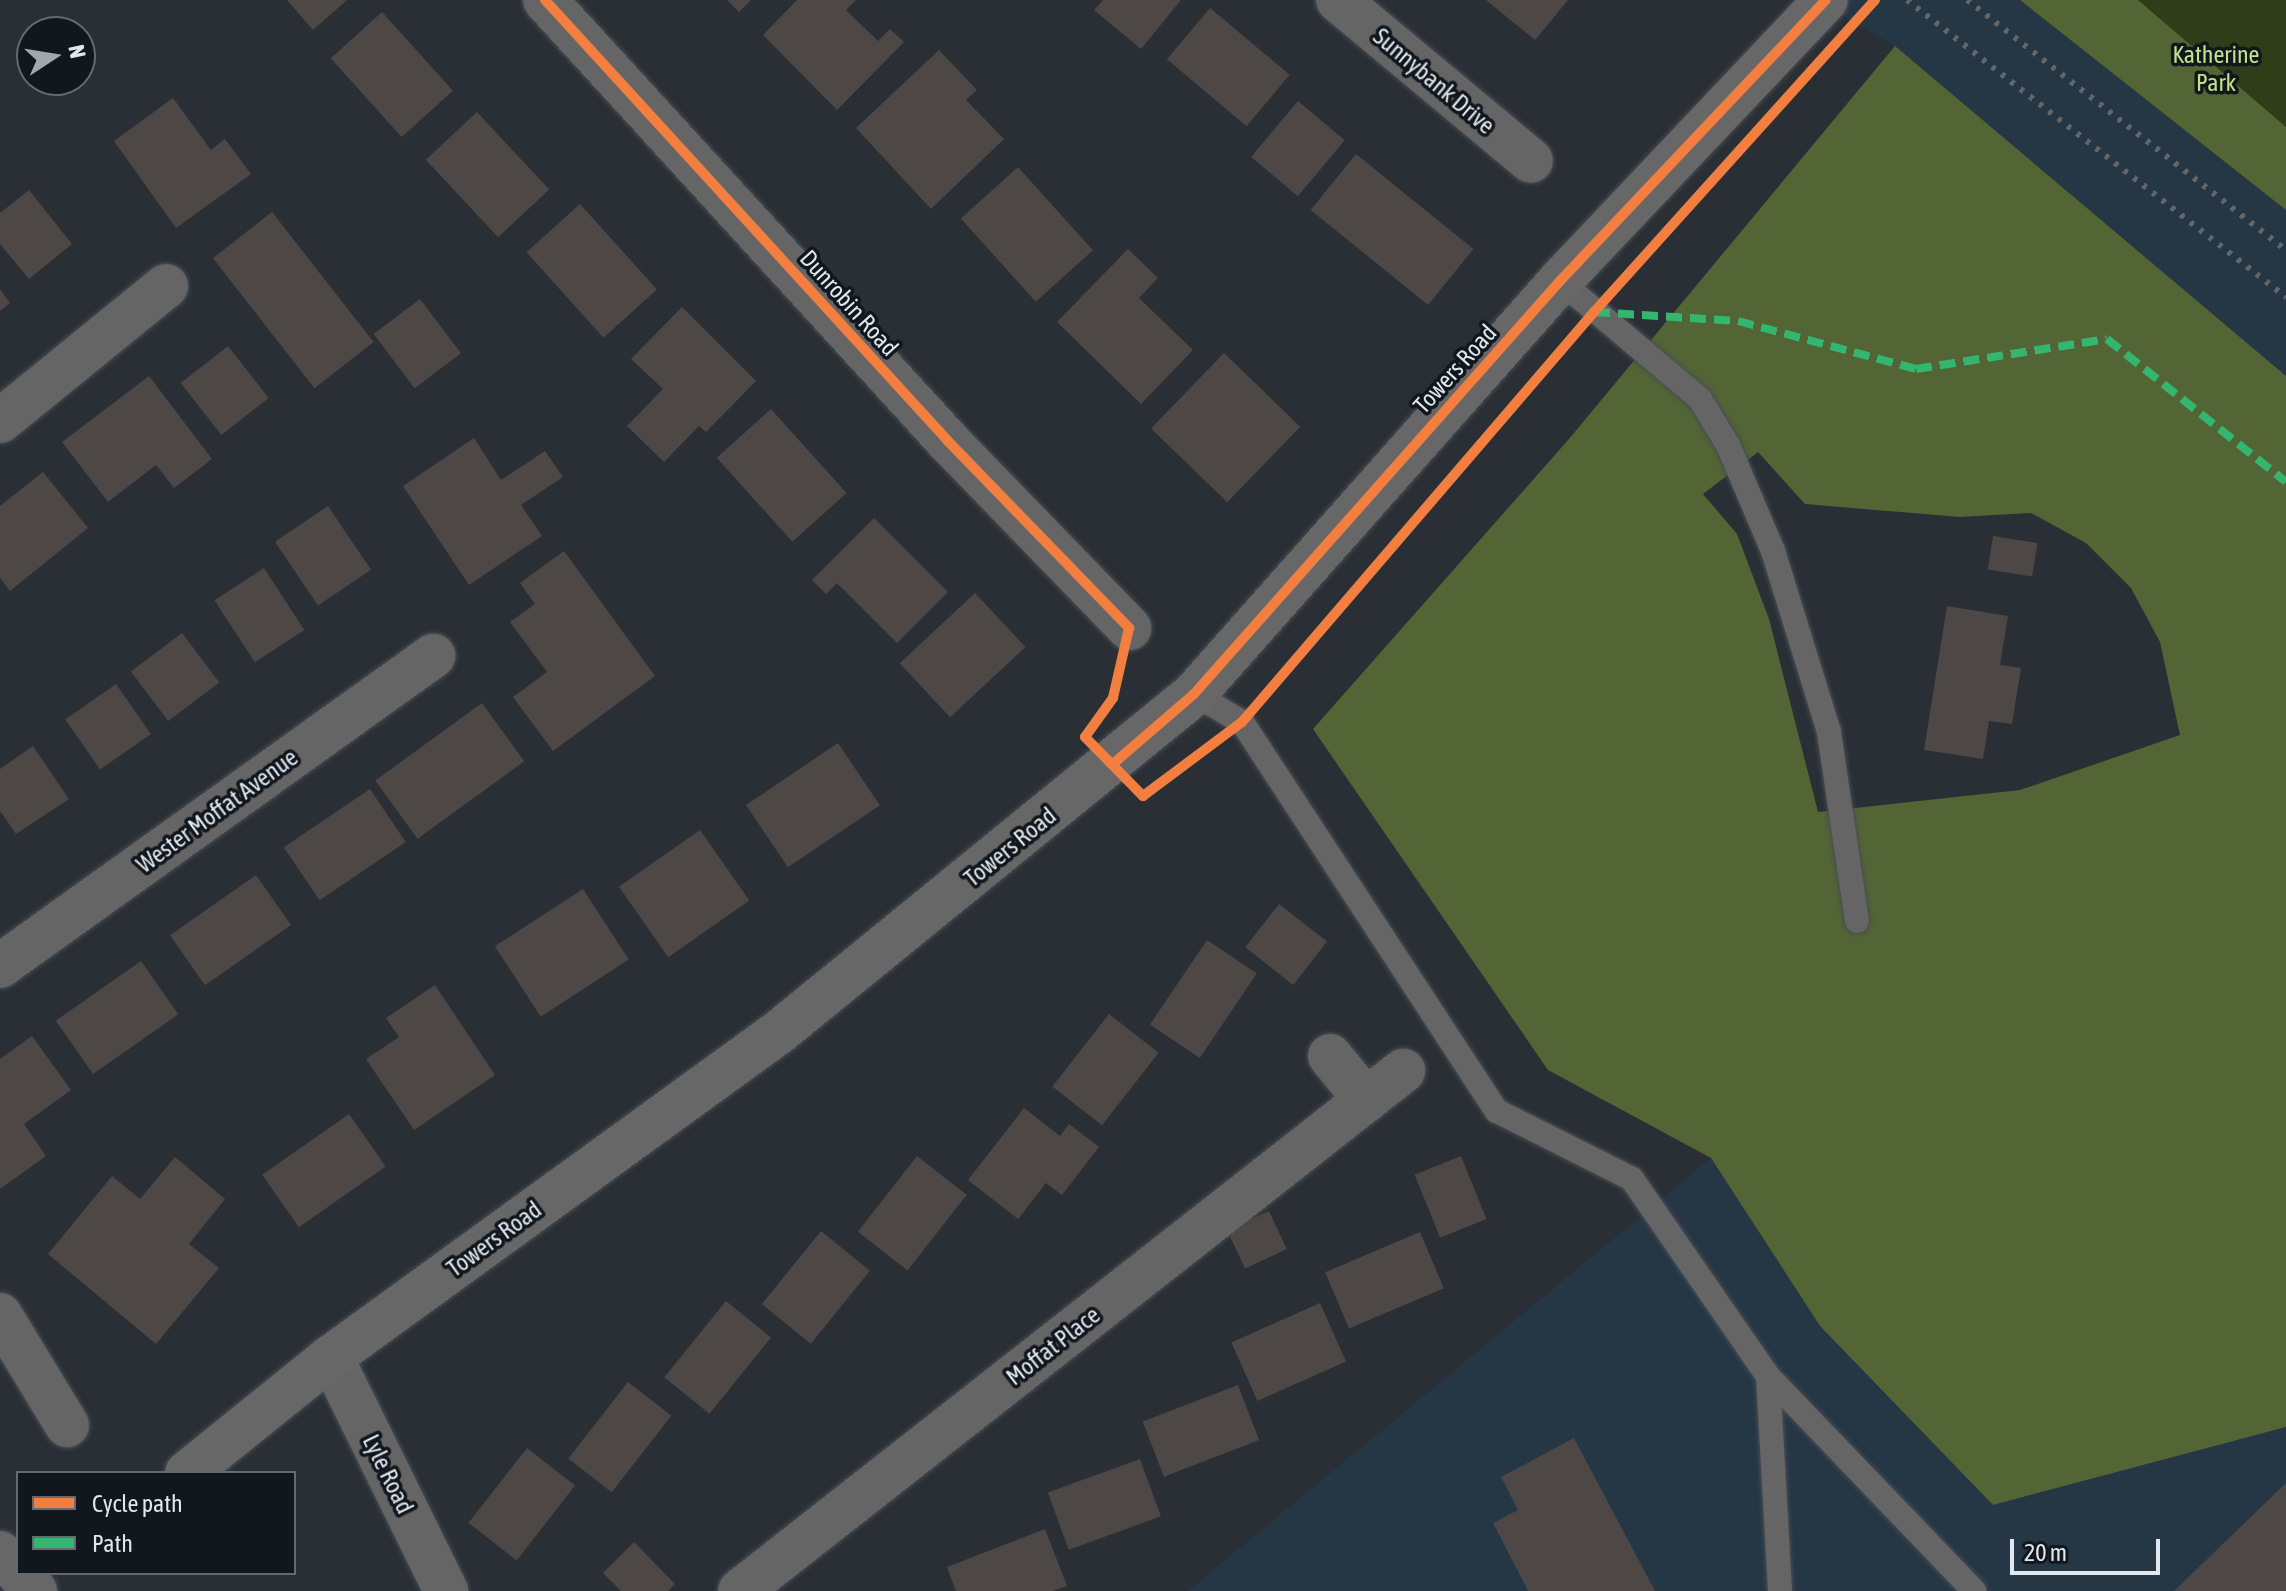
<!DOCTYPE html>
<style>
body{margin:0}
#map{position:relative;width:2286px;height:1591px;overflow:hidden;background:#292f35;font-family:"Asap Condensed",sans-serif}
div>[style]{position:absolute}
.built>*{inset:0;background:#253645}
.green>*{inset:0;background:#2f3d18}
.forest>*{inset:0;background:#536535}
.building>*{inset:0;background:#4d4845;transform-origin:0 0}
.roads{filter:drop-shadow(0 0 2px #474d52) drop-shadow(0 0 2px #474d52)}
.lane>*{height:24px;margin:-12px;padding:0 12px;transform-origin:12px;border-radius:12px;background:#666565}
.street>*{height:44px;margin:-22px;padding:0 22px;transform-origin:22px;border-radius:22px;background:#666565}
.secondary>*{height:44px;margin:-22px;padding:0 22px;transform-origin:22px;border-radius:22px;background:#686767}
.rail>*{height:6px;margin-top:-3px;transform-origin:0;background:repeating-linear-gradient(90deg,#636567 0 4px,transparent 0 12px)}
.quiet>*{height:8px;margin-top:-4px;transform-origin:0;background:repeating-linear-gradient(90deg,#33b770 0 16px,transparent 0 24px)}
.cycleway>*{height:10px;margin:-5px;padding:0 5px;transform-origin:5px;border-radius:5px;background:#f27e40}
span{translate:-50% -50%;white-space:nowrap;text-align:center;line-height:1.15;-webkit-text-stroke:7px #11171c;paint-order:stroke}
.park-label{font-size:24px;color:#c1e18c}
.street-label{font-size:24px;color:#e0e8ef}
.legend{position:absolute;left:16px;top:1471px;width:280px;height:104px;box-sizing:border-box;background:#11171c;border:2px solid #646b70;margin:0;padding:10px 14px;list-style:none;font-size:24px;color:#e0e8ef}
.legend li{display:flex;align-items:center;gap:16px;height:40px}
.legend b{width:40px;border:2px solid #646b70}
.north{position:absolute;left:16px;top:16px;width:80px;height:80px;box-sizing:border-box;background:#11171c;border:2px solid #646b70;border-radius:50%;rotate:78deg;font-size:22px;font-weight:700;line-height:32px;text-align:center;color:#e0e8ef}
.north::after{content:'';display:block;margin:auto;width:28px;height:36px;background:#a0a7ae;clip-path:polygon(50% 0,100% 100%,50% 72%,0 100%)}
.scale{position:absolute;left:2010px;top:1539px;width:150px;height:36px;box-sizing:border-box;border:4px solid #e0e8ef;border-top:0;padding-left:10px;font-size:24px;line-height:28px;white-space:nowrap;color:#e0e8ef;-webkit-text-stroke:6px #11171c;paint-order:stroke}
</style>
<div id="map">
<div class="built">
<i style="clip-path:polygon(1814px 0,2020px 0,2286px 210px,2286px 376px,1895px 46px)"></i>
<i style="clip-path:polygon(1711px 1158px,1820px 1326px,1993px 1505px,2286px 1427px,2286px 1591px,1188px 1591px)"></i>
</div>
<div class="green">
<i style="clip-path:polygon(2020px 0,2286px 0,2286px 210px)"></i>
</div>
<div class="forest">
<i style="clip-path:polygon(2020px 0,2138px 0,2286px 127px,2286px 210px)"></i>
<i style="clip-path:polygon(evenodd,1895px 46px,2286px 376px,2286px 1427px,1993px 1505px,1820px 1326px,1711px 1158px,1548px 1070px,1313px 729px,1569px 439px,1895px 46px,1758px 452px,1805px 504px,1960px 517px,2031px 513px,2086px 543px,2131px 588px,2160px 642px,2180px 735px,2020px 790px,1818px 812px,1769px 619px,1737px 534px,1703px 494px,1758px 452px)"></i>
</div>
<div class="building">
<i style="clip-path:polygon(287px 0,347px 0,313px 30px)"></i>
<i style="clip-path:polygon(727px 0,751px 0,739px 12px)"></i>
<i style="clip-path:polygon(797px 0,856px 0,846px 10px,878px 41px,890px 29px,904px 42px,837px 110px,763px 35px)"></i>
<i style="clip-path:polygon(1103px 0,1181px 0,1141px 49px,1094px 10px)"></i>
<i style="clip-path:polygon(1486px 0,1568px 0,1535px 40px)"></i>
<i style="left:1210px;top:8px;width:104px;height:67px;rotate:40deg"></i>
<i style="left:382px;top:12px;width:106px;height:69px;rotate:48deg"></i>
<i style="clip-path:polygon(939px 50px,977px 90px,966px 100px,1004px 139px,931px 209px,856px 128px)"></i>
<i style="clip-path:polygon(173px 98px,211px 150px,225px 139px,251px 174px,176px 228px,114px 141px)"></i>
<i style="left:1298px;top:101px;width:61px;height:73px;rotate:40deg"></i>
<i style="left:477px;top:112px;width:106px;height:70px;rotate:47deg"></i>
<i style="left:1356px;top:154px;width:151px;height:72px;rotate:39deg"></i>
<i style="left:1018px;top:167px;width:112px;height:77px;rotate:48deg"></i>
<i style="clip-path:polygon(29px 190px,72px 244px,29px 279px,0 244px,0 213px)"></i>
<i style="left:580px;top:204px;width:115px;height:72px;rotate:48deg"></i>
<i style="left:272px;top:212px;width:165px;height:75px;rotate:52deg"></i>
<i style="clip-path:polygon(1128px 249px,1158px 278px,1139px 298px,1193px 350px,1141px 404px,1057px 322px)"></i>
<i style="clip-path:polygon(0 289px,10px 303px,0 311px)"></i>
<i style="left:420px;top:299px;width:68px;height:58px;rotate:53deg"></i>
<i style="clip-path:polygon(682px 307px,756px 381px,706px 432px,699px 426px,664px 462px,627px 426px,663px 389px,631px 359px)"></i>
<i style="left:228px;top:346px;width:66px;height:60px;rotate:52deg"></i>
<i style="left:1224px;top:353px;width:106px;height:105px;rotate:44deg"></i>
<i style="clip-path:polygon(149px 376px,212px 459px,174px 488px,156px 465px,108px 502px,62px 442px)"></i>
<i style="left:771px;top:409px;width:113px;height:73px;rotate:48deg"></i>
<i style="clip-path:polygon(474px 438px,501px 480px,545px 451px,563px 477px,521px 505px,542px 536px,469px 585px,403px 486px)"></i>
<i style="clip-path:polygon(43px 472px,88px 528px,10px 591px,0 578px,0 506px)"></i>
<i style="left:328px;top:506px;width:77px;height:64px;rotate:56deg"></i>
<i style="clip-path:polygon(874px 518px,948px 592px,897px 643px,837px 583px,826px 594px,812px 580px)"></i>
<i style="left:1993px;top:536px;width:45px;height:34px;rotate:9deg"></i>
<i style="clip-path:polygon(564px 551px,655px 676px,553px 751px,513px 697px,547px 672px,510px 622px,535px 604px,520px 583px)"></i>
<i style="left:264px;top:568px;width:74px;height:59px;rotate:57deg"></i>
<i style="left:975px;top:593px;width:74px;height:103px;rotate:47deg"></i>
<i style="clip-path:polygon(1947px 606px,2008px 616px,2000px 665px,2021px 668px,2012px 724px,1989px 721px,1983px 759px,1924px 750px)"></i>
<i style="left:182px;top:633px;width:62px;height:64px;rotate:53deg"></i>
<i style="left:116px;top:684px;width:61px;height:62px;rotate:55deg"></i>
<i style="left:482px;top:703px;width:72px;height:132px;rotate:54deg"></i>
<i style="left:838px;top:743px;width:75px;height:111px;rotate:56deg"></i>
<i style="clip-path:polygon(33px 746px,69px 799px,16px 834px,0 811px,0 769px)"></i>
<i style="left:370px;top:789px;width:64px;height:104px;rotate:56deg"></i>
<i style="left:700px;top:830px;width:86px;height:99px;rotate:55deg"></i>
<i style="left:256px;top:875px;width:61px;height:105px;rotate:55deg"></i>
<i style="left:583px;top:889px;width:84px;height:105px;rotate:57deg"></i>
<i style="left:1279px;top:904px;width:61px;height:55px;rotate:38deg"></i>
<i style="left:1207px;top:940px;width:60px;height:102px;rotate:34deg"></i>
<i style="left:141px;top:961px;width:65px;height:104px;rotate:55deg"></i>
<i style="clip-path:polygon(435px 985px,495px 1075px,414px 1130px,366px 1059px,399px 1037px,386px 1018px)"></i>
<i style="left:1109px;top:1014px;width:63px;height:92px;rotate:38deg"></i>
<i style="clip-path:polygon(32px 1036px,71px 1090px,24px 1124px,46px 1156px,0 1189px,0 1059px)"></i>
<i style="clip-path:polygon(1024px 1108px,1060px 1136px,1069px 1124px,1099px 1147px,1062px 1195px,1046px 1183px,1018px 1219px,968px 1180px)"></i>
<i style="left:349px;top:1114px;width:64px;height:106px;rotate:55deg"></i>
<i style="left:917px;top:1156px;width:63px;height:96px;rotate:38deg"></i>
<i style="left:1461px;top:1156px;width:68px;height:50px;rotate:68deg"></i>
<i style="clip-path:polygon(175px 1157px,225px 1199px,189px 1244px,219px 1268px,156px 1344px,48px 1254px,112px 1176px,140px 1199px)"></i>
<i style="left:1269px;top:1211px;width:42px;height:46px;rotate:65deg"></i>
<i style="left:821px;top:1231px;width:63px;height:94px;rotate:39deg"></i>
<i style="left:1420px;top:1232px;width:61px;height:103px;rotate:67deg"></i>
<i style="left:726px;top:1301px;width:58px;height:98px;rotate:39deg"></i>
<i style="left:1320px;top:1303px;width:64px;height:97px;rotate:66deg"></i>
<i style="left:628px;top:1382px;width:55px;height:97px;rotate:38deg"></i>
<i style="left:1238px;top:1385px;width:59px;height:102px;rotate:69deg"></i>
<i style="clip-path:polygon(1574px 1438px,1655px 1591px,1528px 1591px,1493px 1523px,1518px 1510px,1501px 1477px)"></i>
<i style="left:527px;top:1448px;width:61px;height:95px;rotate:38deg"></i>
<i style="left:1140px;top:1459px;width:61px;height:98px;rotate:70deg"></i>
<i style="clip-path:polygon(2286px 1483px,2286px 1591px,2174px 1591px)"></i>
<i style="clip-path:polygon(1045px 1529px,1067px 1586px,1053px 1591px,956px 1591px,947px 1567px)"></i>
<i style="clip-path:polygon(634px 1542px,675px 1584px,668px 1591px,621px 1591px,603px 1573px)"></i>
</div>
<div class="roads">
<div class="lane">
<i style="left:1560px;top:281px;width:183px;rotate:40.1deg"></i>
<i style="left:1700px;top:399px;width:54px;rotate:58.7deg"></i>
<i style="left:1728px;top:445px;width:115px;rotate:67deg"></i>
<i style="left:1773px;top:551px;width:189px;rotate:72.8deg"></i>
<i style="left:1829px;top:732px;width:191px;rotate:81.6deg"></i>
<i style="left:1194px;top:694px;width:56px;rotate:30.3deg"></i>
<i style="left:1242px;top:722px;width:465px;rotate:56.8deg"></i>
<i style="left:1497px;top:1111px;width:151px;rotate:26.7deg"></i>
<i style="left:1632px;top:1179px;width:239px;rotate:55.4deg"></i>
<i style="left:1768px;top:1376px;width:298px;rotate:46.2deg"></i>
<i style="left:1768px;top:1376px;width:215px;rotate:86.8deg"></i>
</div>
<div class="street">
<i style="left:545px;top:0;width:596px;rotate:47.58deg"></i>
<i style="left:947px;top:440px;width:262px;rotate:45.9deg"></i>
<i style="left:1338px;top:0;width:251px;rotate:39.8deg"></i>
<i style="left:0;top:421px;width:214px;rotate:-39.1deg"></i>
<i style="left:0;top:966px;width:533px;rotate:-35.6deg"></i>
<i style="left:1330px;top:1056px;width:57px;rotate:50.7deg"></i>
<i style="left:0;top:1315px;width:129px;rotate:58.7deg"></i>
<i style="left:331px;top:1357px;width:261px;rotate:63.8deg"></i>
<i style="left:740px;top:1591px;width:843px;rotate:-38.11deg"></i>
</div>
<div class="secondary">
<i style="left:187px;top:1473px;width:185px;rotate:-38.9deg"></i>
<i style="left:331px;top:1357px;width:553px;rotate:-35.96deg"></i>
<i style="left:779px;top:1032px;width:535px;rotate:-39.16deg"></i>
<i style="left:1194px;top:694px;width:552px;rotate:-48.45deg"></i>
<i style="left:1560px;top:281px;width:387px;rotate:-46.6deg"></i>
<i style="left:0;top:1553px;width:52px;rotate:47.4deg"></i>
</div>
</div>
<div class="rail">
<i style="left:1907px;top:0;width:482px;rotate:38.1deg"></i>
<i style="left:1967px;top:0;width:405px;rotate:38.1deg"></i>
</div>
<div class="quiet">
<i style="left:1594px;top:312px;width:144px;rotate:3.6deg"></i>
<i style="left:1738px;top:321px;width:184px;rotate:15.1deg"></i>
<i style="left:1916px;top:369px;width:193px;rotate:-8.9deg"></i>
<i style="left:2107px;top:339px;width:229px;rotate:38.6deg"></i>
</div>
<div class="cycleway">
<i style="left:545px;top:0;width:596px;rotate:47.58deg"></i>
<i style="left:947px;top:440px;width:262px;rotate:45.9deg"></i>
<i style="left:1129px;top:628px;width:72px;rotate:102.9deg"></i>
<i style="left:1113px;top:698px;width:48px;rotate:125.7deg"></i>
<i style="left:1085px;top:737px;width:83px;rotate:45.5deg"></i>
<i style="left:1143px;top:796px;width:124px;rotate:-36.8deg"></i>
<i style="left:1242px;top:722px;width:540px;rotate:-49.35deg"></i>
<i style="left:1594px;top:312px;width:420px;rotate:-48deg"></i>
<i style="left:1114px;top:763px;width:106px;rotate:-40.8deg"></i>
<i style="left:1194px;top:694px;width:552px;rotate:-48.45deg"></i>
<i style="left:1560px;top:281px;width:387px;rotate:-46.6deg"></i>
</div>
<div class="park-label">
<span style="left:2216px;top:69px">Katherine<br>Park</span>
</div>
<div class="street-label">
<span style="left:1434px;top:81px;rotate:40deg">Sunnybank Drive</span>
<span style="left:849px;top:303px;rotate:48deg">Dunrobin Road</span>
<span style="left:1455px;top:369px;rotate:-48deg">Towers Road</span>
<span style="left:217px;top:811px;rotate:-36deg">Wester Moffat Avenue</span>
<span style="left:1010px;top:847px;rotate:-39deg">Towers Road</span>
<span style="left:494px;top:1239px;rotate:-36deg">Towers Road</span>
<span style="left:1053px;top:1346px;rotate:-38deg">Moffat Place</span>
<span style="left:388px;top:1474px;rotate:64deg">Lyle Road</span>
</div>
<ul class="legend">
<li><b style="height:10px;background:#f27e40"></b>Cycle path</li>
<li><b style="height:10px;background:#33b770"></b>Path</li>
</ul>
<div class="north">N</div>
<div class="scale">20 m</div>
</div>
